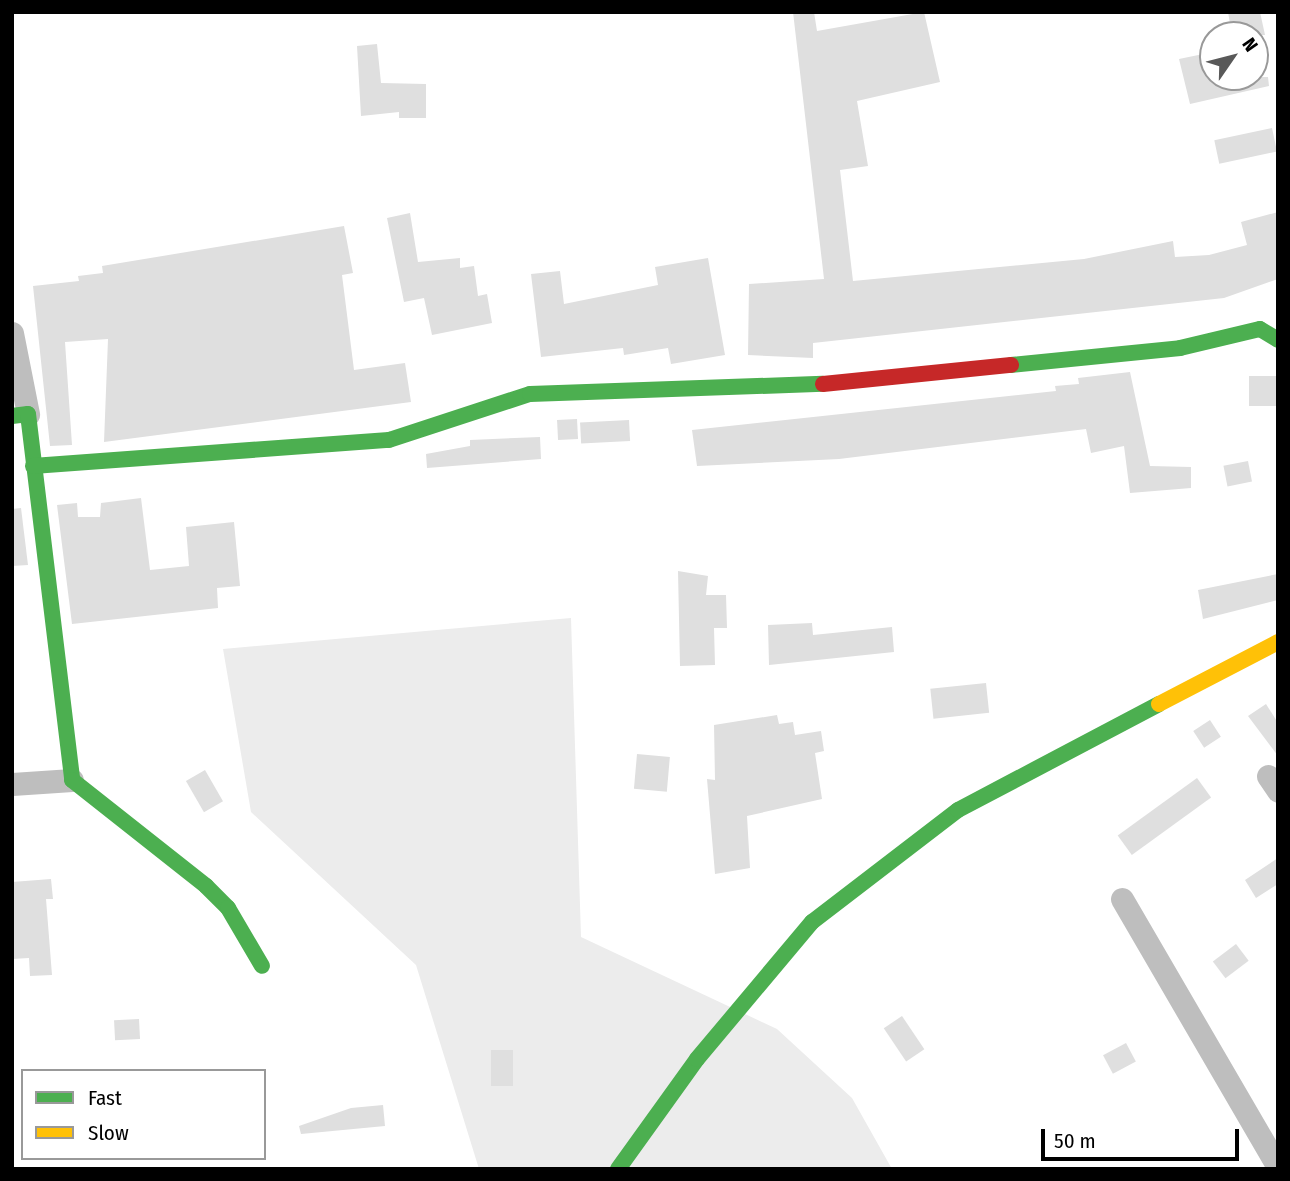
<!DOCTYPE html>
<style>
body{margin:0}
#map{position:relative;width:1290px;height:1181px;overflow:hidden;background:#fff;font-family:"Fira Sans Condensed",sans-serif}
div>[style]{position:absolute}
.green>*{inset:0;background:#ececec}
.building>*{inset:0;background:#dfdfdf;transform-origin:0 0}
.street>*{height:23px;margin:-11.5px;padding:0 11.5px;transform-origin:11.5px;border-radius:11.5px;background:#bebebe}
.fast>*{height:16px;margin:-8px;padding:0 8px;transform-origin:8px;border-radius:8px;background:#4caf50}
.slow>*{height:16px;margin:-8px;padding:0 8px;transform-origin:8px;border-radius:8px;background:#ffc107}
.jam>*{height:16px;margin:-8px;padding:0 8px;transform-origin:8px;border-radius:8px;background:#c62828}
span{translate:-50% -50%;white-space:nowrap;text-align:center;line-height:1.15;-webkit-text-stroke:5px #fff;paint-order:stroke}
.frame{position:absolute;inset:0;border:14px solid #000;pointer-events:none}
.legend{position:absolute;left:21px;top:1069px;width:245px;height:91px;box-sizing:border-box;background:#fff;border:2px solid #999;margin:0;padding:9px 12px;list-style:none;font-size:21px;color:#000}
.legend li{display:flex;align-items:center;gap:14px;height:35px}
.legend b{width:35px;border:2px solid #999}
.north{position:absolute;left:1199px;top:21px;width:70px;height:70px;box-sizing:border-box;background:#fff;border:2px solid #999;border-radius:50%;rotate:55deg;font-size:19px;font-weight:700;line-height:28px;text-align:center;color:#000}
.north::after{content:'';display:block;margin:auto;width:24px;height:32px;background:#595959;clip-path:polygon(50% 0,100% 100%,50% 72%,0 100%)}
.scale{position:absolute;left:1041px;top:1129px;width:198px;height:32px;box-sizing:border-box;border:4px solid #000;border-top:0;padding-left:9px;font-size:21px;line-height:24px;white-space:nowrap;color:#000;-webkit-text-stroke:5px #fff;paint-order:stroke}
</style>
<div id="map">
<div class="green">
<i style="clip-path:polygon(571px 618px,581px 937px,777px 1029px,852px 1098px,892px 1169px,479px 1169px,416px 965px,251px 812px,223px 649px)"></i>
</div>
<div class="building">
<i style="clip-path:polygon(793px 12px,814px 12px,817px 31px,924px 12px,940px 82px,857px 101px,868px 166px,840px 170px,853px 281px,1084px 259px,1173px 241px,1175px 257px,1209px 255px,1247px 245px,1241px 222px,1278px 212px,1278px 279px,1224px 298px,813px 343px,813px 358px,748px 355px,749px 284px,824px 279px)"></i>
<i style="clip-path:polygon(1228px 12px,1260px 12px,1265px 35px,1232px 35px)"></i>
<i style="clip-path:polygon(377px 44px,381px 83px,426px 84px,426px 118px,399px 118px,399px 112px,361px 116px,357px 46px)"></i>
<i style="clip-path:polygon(1208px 53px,1213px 77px,1268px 77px,1269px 86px,1190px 104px,1179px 59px)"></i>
<i style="left:1272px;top:128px;width:24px;height:59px;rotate:78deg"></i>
<i style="clip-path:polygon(410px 213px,418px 262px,460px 258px,460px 268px,474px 266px,478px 296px,487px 294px,492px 323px,432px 335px,424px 298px,404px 302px,387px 218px)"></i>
<i style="clip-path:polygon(344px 226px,353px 273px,342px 275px,354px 370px,405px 363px,411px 402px,104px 442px,108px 339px,65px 342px,72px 445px,50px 446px,33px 286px,79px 281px,78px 276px,103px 273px,102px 266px)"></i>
<i style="clip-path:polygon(708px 258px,725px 355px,671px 364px,668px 348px,624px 355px,623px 348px,541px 357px,531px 274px,560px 271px,564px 304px,658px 285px,655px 267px)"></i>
<i style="clip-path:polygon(1130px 372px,1150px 466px,1191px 467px,1191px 488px,1130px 493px,1124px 446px,1091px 453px,1086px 429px,839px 459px,697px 466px,692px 430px,1056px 391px,1055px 386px,1079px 384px,1078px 378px)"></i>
<i style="left:1278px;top:376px;width:30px;height:29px;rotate:90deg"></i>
<i style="left:577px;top:419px;width:20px;height:20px;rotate:87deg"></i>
<i style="left:629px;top:420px;width:21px;height:49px;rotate:87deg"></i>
<i style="clip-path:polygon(540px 437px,541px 459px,427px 468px,426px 454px,470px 446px,470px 440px)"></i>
<i style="left:1248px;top:461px;width:21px;height:25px;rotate:79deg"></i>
<i style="clip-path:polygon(141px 498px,150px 570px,189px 566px,186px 527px,234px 522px,240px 586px,217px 588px,218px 608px,72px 624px,57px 505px,77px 503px,78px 517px,100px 517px,101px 503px)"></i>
<i style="clip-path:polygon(21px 508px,28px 565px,12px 566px,12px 509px)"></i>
<i style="clip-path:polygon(678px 571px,708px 576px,706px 595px,726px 595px,727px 628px,714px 628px,715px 665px,680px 666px)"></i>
<i style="clip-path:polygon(1278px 574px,1278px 600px,1203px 619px,1198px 590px)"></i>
<i style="clip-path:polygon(812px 623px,813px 635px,892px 627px,894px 652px,769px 665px,768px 625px)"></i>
<i style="left:986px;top:683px;width:30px;height:56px;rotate:84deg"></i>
<i style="clip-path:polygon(1266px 704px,1278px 723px,1278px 756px,1248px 716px)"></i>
<i style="clip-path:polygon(777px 715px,779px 724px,793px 722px,795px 735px,821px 731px,824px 751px,815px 753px,822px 799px,747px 816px,750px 868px,715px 874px,707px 779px,715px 780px,714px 725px)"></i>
<i style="left:1210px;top:720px;width:20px;height:20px;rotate:57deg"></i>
<i style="left:637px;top:754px;width:33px;height:35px;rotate:5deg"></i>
<i style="left:205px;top:770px;width:36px;height:22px;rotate:60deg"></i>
<i style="left:1197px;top:778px;width:24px;height:98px;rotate:54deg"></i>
<i style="clip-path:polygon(1278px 858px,1278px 884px,1256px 898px,1245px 880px)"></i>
<i style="clip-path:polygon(51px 879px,53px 899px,46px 899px,52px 975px,30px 976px,29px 958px,12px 959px,12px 882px)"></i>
<i style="left:1236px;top:944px;width:21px;height:29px;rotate:53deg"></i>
<i style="left:902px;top:1016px;width:40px;height:22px;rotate:56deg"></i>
<i style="left:139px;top:1019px;width:20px;height:25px;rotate:87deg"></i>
<i style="left:1126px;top:1043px;width:21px;height:26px;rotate:62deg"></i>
<i style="left:491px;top:1050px;width:22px;height:36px"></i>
<i style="clip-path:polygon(383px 1105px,385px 1126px,301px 1134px,299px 1126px,351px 1108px)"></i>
</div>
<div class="street">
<i style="left:12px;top:333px;width:83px;rotate:78.8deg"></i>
<i style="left:1268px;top:776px;width:18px;rotate:56deg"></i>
<i style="left:12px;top:784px;width:60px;rotate:-3.8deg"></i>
<i style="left:1122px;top:899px;width:310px;rotate:59.8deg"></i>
</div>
<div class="fast">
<i style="left:1011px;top:365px;width:170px;rotate:-5.7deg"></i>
<i style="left:1180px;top:348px;width:82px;rotate:-13.4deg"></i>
<i style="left:1260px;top:329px;width:21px;rotate:31deg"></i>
<i style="left:12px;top:416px;width:16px;rotate:-7deg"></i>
<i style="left:28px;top:414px;width:369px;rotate:83.1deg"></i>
<i style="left:72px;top:780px;width:171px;rotate:38.3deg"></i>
<i style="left:206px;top:886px;width:31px;rotate:45deg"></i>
<i style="left:228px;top:908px;width:67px;rotate:59.6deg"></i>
<i style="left:33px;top:466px;width:357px;rotate:-4.2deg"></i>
<i style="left:389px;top:440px;width:148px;rotate:-18.1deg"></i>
<i style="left:530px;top:394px;width:293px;rotate:-2deg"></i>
<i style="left:618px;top:1169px;width:135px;rotate:-54.3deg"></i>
<i style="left:697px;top:1059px;width:179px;rotate:-50deg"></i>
<i style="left:812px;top:922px;width:184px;rotate:-37.5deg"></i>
<i style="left:958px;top:810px;width:227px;rotate:-27.8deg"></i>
</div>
<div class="slow">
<i style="left:1159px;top:704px;width:134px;rotate:-27.5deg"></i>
</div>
<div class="jam">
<i style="left:823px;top:384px;width:189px;rotate:-5.8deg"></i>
</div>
<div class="frame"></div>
<ul class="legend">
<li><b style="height:9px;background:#4caf50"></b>Fast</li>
<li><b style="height:9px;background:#ffc107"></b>Slow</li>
</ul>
<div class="north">N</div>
<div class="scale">50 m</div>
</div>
